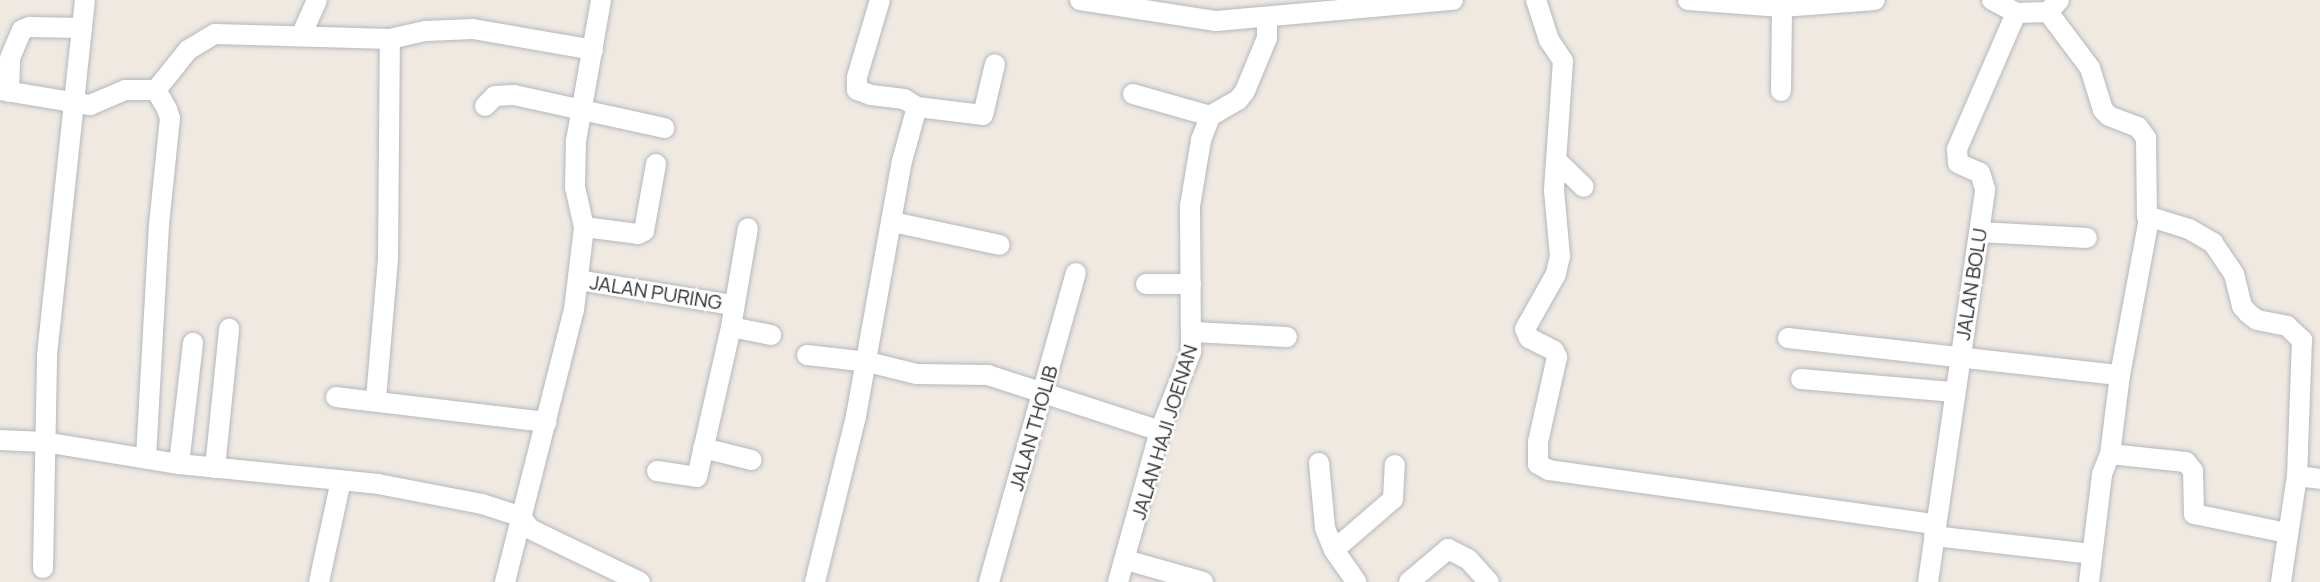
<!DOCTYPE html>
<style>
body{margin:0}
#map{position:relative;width:2320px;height:582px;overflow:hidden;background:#efe9e1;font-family:Manrope,sans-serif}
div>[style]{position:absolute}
.roads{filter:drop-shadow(0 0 2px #b4b7c1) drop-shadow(0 0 2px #b4b7c1)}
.street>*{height:20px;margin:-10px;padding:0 10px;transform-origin:10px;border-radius:10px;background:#fff}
span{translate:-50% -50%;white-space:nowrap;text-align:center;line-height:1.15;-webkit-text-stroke:5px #fff;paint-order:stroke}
.street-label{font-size:20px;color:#2e2e2e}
</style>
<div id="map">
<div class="roads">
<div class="street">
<i style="left:1080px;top:0;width:138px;rotate:8.8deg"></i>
<i style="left:1216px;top:21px;width:238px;rotate:-5.1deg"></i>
<i style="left:1536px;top:0;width:42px;rotate:72deg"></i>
<i style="left:1549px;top:40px;width:25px;rotate:56deg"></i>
<i style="left:1563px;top:61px;width:129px;rotate:94deg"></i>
<i style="left:1554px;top:190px;width:66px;rotate:84.8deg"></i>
<i style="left:1560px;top:256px;width:18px;rotate:103deg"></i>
<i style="left:1556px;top:274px;width:63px;rotate:119.4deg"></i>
<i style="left:1525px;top:329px;width:10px;rotate:66deg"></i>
<i style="left:1529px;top:338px;width:28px;rotate:27deg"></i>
<i style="left:1554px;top:351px;width:7px;rotate:63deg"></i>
<i style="left:1557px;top:357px;width:87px;rotate:102.6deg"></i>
<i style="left:1538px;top:442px;width:22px;rotate:90deg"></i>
<i style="left:1538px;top:464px;width:13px;rotate:29deg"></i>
<i style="left:1549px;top:470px;width:388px;rotate:8deg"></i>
<i style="left:1688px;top:0;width:94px;rotate:4.3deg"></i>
<i style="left:1782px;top:7px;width:93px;rotate:-4.3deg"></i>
<i style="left:1992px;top:0;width:27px;rotate:28deg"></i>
<i style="left:2016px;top:13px;width:32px;rotate:-2deg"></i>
<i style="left:2048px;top:12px;width:16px;rotate:-47deg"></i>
<i style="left:2048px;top:12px;width:70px;rotate:53.1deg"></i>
<i style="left:2090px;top:68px;width:44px;rotate:72.8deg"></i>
<i style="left:2103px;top:110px;width:8px;rotate:45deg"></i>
<i style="left:2109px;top:116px;width:31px;rotate:21deg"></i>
<i style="left:2138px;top:127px;width:14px;rotate:54deg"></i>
<i style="left:2146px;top:138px;width:78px;rotate:89.3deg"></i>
<i style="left:2147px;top:216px;width:44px;rotate:17.2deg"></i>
<i style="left:2189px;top:229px;width:28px;rotate:30deg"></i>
<i style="left:2213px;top:243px;width:37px;rotate:56deg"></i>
<i style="left:2234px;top:274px;width:33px;rotate:76deg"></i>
<i style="left:2242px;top:306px;width:9px;rotate:49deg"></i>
<i style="left:2248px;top:313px;width:11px;rotate:38deg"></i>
<i style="left:2257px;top:320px;width:31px;rotate:11deg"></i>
<i style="left:2287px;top:326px;width:21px;rotate:43deg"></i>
<i style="left:2302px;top:340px;width:136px;rotate:92.1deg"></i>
<i style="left:2297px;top:476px;width:107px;rotate:98.6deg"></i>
<i style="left:301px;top:36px;width:39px;rotate:-66deg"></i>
<i style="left:0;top:90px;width:91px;rotate:9.5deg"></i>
<i style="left:90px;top:105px;width:38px;rotate:-23deg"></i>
<i style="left:125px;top:90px;width:31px"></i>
<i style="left:156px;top:90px;width:22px;rotate:60deg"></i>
<i style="left:167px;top:109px;width:9px;rotate:72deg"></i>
<i style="left:170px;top:118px;width:108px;rotate:95.9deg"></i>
<i style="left:159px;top:225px;width:232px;rotate:93.2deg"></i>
<i style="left:156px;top:90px;width:51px;rotate:-51.3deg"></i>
<i style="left:188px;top:50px;width:31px;rotate:-31deg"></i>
<i style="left:215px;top:34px;width:175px;rotate:1.6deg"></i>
<i style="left:390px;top:39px;width:37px;rotate:-13deg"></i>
<i style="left:426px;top:31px;width:47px;rotate:-2.4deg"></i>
<i style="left:473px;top:29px;width:122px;rotate:9.9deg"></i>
<i style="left:1781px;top:91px;width:84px;rotate:-89.3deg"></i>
<i style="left:9px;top:92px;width:34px;rotate:-88deg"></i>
<i style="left:10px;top:58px;width:30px;rotate:-67deg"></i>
<i style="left:22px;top:30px;width:8px;rotate:-23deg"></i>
<i style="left:29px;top:27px;width:53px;rotate:1.1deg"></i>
<i style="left:1133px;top:94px;width:80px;rotate:15.9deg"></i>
<i style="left:485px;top:106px;width:14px;rotate:-45deg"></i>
<i style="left:495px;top:96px;width:19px;rotate:-3deg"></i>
<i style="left:514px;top:95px;width:154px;rotate:12.4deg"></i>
<i style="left:917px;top:107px;width:66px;rotate:6.9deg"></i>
<i style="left:983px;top:115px;width:52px;rotate:-76.8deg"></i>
<i style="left:1557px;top:161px;width:37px;rotate:44deg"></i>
<i style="left:893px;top:222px;width:109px;rotate:12.1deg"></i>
<i style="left:584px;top:227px;width:54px;rotate:7.4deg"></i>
<i style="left:638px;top:234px;width:7px;rotate:-27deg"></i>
<i style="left:644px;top:231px;width:68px;rotate:-79.8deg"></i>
<i style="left:1981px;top:232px;width:106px;rotate:3.2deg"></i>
<i style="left:578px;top:280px;width:157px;rotate:9.2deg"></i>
<i style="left:1146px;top:284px;width:45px"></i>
<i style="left:731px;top:327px;width:41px;rotate:11.3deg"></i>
<i style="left:1194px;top:332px;width:93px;rotate:3.1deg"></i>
<i style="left:1788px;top:338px;width:334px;rotate:6.4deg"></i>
<i style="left:807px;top:355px;width:61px;rotate:6.5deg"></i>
<i style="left:868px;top:362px;width:50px;rotate:13.8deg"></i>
<i style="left:917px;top:374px;width:71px;rotate:0.8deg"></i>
<i style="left:988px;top:375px;width:181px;rotate:18deg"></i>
<i style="left:1801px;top:379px;width:154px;rotate:4.9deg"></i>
<i style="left:336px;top:397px;width:212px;rotate:6.8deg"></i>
<i style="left:376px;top:399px;width:142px;rotate:-85.1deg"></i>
<i style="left:388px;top:258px;width:219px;rotate:-89.5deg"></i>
<i style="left:0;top:440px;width:44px;rotate:2.6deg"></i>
<i style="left:44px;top:442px;width:137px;rotate:9.3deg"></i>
<i style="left:179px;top:464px;width:200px;rotate:5.7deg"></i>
<i style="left:378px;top:484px;width:106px;rotate:10.9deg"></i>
<i style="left:482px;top:504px;width:40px;rotate:18deg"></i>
<i style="left:520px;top:516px;width:16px;rotate:52deg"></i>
<i style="left:530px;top:529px;width:122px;rotate:25.7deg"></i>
<i style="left:703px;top:448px;width:50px;rotate:13.8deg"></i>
<i style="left:2110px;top:454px;width:76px;rotate:6deg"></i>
<i style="left:2186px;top:462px;width:11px;rotate:52deg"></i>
<i style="left:2193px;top:471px;width:43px;rotate:88.7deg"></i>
<i style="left:2194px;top:514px;width:95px;rotate:11.5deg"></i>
<i style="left:1319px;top:463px;width:65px;rotate:84.7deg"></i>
<i style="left:1325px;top:528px;width:24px;rotate:68deg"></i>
<i style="left:1334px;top:550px;width:39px;rotate:55deg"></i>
<i style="left:179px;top:464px;width:122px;rotate:-83.4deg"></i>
<i style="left:215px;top:468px;width:140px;rotate:-84.2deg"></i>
<i style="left:657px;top:471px;width:40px;rotate:8.5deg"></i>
<i style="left:697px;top:477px;width:154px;rotate:-77.2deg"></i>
<i style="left:731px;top:327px;width:100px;rotate:-80.3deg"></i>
<i style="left:2297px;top:476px;width:23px;rotate:7deg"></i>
<i style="left:1934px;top:536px;width:159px;rotate:6.5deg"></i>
<i style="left:1334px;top:550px;width:78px;rotate:-40.8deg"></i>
<i style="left:1393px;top:499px;width:34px;rotate:-87deg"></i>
<i style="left:1126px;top:560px;width:80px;rotate:15.9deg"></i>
<i style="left:43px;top:568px;width:213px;rotate:-88.9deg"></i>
<i style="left:47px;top:355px;width:357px;rotate:-83.9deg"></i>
<i style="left:319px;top:582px;width:104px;rotate:-77.8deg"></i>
<i style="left:505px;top:582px;width:281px;rotate:-75.8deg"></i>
<i style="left:574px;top:310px;width:84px;rotate:-83.1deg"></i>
<i style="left:584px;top:227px;width:41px;rotate:-102.7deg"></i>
<i style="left:575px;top:187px;width:46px;rotate:-88.8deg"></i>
<i style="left:576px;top:141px;width:143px;rotate:-79.9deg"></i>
<i style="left:815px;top:582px;width:171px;rotate:-76.1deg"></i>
<i style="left:856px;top:416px;width:259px;rotate:-79.8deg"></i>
<i style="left:902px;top:161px;width:56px;rotate:-74.5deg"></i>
<i style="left:917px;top:107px;width:15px;rotate:-148deg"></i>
<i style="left:904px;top:99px;width:33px;rotate:-173deg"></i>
<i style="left:871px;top:95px;width:15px;rotate:-160deg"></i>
<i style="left:857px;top:90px;width:13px;rotate:-90deg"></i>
<i style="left:857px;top:77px;width:80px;rotate:-73.4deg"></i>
<i style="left:989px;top:582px;width:321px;rotate:-74.3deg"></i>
<i style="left:1118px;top:582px;width:157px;rotate:-74.5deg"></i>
<i style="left:1160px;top:431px;width:85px;rotate:-68.6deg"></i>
<i style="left:1191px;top:352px;width:146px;rotate:-90.4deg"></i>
<i style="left:1190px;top:206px;width:67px;rotate:-80.5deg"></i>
<i style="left:1201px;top:140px;width:26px;rotate:-69deg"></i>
<i style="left:1210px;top:116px;width:32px;rotate:-30deg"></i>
<i style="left:1238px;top:100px;width:11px;rotate:-52deg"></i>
<i style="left:1245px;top:91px;width:57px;rotate:-67.5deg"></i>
<i style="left:1267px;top:38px;width:20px;rotate:-90deg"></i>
<i style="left:1409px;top:582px;width:51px;rotate:-40.2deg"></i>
<i style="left:1448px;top:549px;width:22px;rotate:27deg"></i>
<i style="left:1468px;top:559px;width:31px;rotate:48deg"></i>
<i style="left:1928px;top:582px;width:397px;rotate:-81.7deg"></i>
<i style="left:1985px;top:189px;width:17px;rotate:-107deg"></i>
<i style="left:1980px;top:173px;width:24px;rotate:-156deg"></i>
<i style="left:1958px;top:163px;width:14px;rotate:-94deg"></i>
<i style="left:1957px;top:149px;width:148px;rotate:-66.5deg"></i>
<i style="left:2089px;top:582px;width:109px;rotate:-83.1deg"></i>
<i style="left:2102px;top:474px;width:22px;rotate:-68deg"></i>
<i style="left:2110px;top:454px;width:80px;rotate:-82.8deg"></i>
<i style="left:2120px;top:375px;width:160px;rotate:-79.5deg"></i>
</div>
</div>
<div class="street-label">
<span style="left:1971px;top:284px;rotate:-81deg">JALAN BOLU</span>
<span style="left:656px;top:292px;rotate:9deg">JALAN PURING</span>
<span style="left:1033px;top:428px;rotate:-74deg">JALAN THOLIB</span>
<span style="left:1164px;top:432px;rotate:-73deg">JALAN HAJI JOENAN</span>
</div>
</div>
